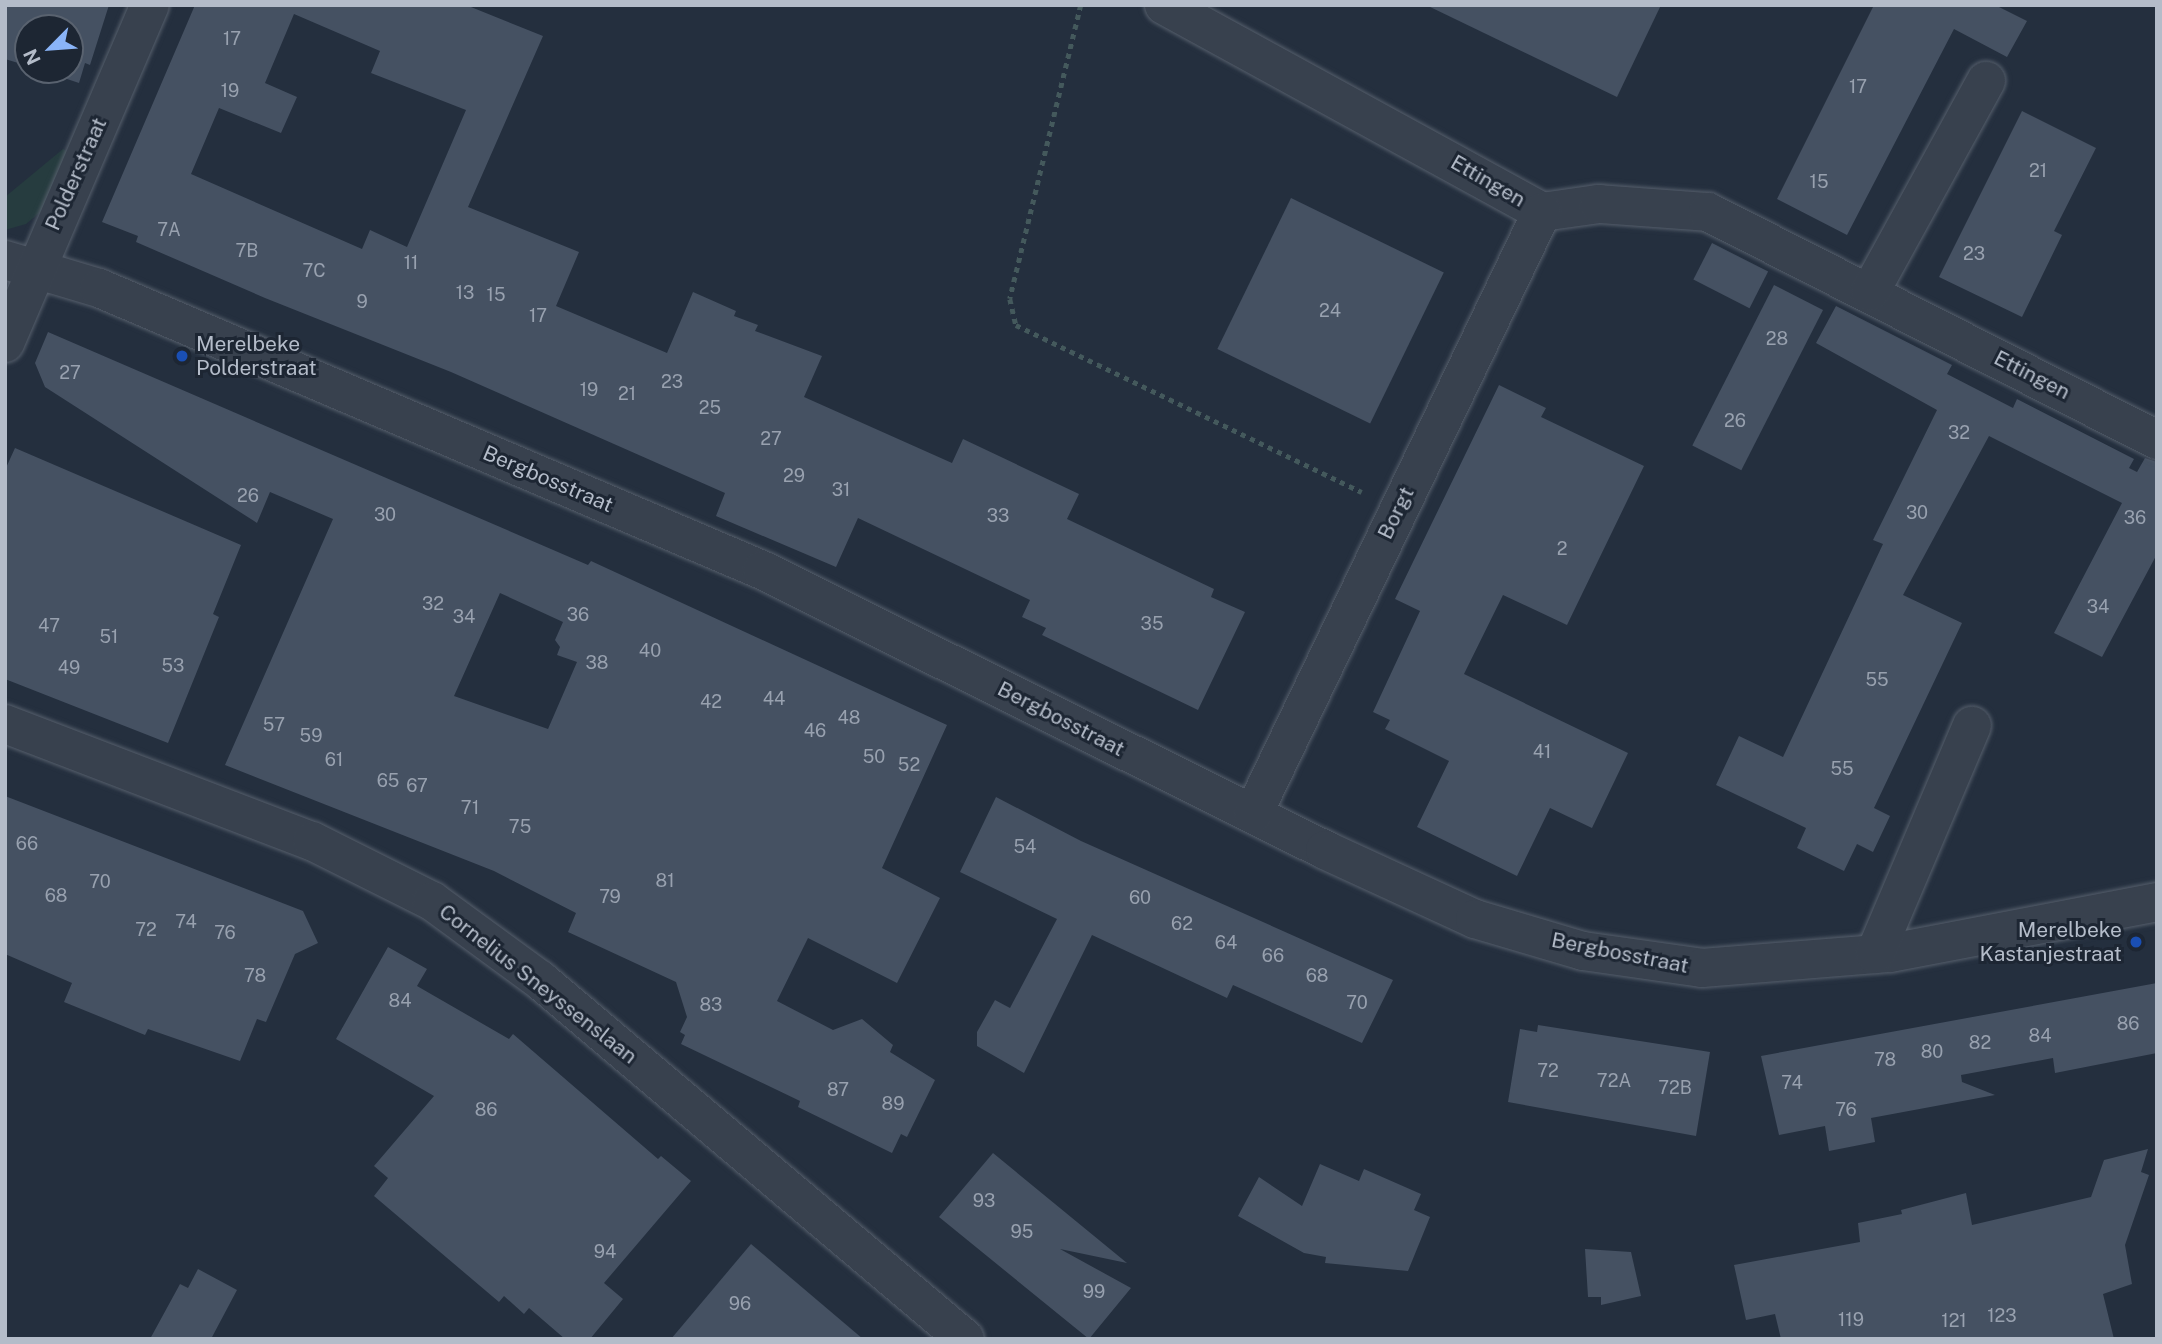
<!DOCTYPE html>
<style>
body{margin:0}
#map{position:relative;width:2162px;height:1344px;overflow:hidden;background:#242f3e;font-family:"Public Sans",sans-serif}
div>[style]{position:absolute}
.green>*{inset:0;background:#263c3f}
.building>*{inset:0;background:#455162;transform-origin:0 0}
.path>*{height:4.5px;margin-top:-2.25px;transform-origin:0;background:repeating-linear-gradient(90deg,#44595c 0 5px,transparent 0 10px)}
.roads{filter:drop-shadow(0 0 2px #565f6c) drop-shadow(0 0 2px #565f6c)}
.minor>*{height:38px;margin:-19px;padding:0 19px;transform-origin:19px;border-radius:19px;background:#38414e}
.dots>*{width:19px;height:19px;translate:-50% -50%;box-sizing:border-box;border:4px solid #1d2633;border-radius:50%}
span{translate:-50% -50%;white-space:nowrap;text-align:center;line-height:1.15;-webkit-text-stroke:6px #1d2633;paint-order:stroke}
.number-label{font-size:18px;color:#98a1af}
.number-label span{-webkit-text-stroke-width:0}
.street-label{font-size:21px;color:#b4bcc9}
.poi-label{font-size:21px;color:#b4bcc9}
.left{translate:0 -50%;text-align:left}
.right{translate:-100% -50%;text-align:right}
.frame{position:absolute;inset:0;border:7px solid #b4bcc9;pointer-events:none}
.north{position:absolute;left:14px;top:14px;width:70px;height:70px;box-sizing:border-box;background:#1d2633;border:2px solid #59626f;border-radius:50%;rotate:245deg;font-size:19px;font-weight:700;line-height:28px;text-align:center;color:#b4bcc9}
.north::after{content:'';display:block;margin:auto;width:24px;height:32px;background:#8ab4f8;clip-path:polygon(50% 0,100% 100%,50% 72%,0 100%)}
</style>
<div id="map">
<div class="green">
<i style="clip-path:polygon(63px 149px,68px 152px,44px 209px,26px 224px,5px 230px,5px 197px)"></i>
</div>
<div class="building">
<i style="clip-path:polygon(5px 5px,109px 5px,90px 65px,85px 63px,79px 83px,40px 70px,70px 70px,70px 28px,28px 28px,28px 66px,5px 59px)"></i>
<i style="clip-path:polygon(evenodd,195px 5px,466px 5px,543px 36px,468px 207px,579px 252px,556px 306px,667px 353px,693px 292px,736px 311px,734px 316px,758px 325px,755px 331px,822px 356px,804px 397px,952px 463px,963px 439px,1079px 494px,1067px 519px,1214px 589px,1211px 597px,1245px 612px,1198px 710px,1042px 635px,1046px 628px,1022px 617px,1030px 600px,858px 518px,836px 567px,716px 516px,725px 493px,451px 372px,265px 298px,136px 242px,138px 236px,102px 222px,195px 5px,294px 14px,380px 51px,371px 73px,466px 110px,407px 247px,370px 230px,362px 249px,191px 174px,219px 108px,281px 133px,297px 97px,265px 83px,294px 14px)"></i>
<i style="clip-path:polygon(1426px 5px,1661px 5px,1617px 97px)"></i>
<i style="clip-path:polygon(1874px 5px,1995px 5px,2027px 21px,2007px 57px,1954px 29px,1847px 235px,1777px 199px)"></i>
<i style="clip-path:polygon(2022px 111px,2096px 148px,2054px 231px,2062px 235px,2022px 317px,1939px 277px)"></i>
<i style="left:1291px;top:198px;width:170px;height:168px;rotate:26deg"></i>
<i style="left:1712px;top:243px;width:63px;height:41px;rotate:27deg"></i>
<i style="left:1774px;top:285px;width:55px;height:180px;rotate:27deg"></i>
<i style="clip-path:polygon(1836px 306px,1952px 365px,1947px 374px,2013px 408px,2017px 399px,2134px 459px,2129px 468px,2137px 472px,2145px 458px,2157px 462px,2157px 554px,2102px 657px,2054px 633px,2122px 503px,1989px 436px,1903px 595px,1962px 623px,1874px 808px,1890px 816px,1873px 852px,1857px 844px,1844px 871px,1797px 848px,1806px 828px,1716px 785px,1739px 736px,1783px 757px,1883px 544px,1873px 540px,1937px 410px,1816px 343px)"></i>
<i style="clip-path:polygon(evenodd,48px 332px,588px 565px,591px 561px,947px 725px,882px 868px,940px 898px,897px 983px,808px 938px,777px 1001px,833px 1030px,862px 1019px,893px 1045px,890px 1052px,935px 1080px,907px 1137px,901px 1134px,892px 1153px,798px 1107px,800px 1101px,681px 1044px,685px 1035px,680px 1032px,687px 1017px,676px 982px,568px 932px,576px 913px,494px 871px,225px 765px,333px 519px,270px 492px,257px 523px,45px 387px,35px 363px,48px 332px,500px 593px,563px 622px,555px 640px,560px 647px,557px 655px,577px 662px,548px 729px,454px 696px,500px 593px)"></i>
<i style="clip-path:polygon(1499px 385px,1546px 408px,1541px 417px,1644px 466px,1567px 625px,1503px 595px,1464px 674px,1628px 753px,1592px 828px,1550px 808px,1517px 876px,1417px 827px,1449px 761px,1385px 729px,1390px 720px,1373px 712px,1420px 611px,1395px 599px)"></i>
<i style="clip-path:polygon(15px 448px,241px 545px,213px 614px,219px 617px,168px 743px,5px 679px,5px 470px)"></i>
<i style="clip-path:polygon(5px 796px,303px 911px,318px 943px,295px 954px,266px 1022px,257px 1019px,240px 1061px,148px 1029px,145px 1035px,64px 1002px,72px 983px,5px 954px)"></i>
<i style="clip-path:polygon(996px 797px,1081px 841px,1393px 980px,1362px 1043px,1233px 985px,1227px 998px,1092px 935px,1024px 1073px,977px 1046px,977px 1032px,995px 1000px,1010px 1008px,1057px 919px,960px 872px)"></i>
<i style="clip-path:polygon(388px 947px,427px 969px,417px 986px,509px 1039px,513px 1034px,658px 1159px,661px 1156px,691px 1181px,604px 1283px,623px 1299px,590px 1339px,565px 1339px,529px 1308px,524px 1314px,504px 1296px,499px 1302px,374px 1196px,388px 1178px,374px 1166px,434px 1096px,336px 1039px)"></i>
<i style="clip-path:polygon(2157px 983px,2157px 1053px,2055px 1073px,2053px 1058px,1961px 1075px,1962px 1082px,1995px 1095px,1871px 1118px,1875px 1142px,1829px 1151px,1825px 1126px,1779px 1135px,1761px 1056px)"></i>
<i style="clip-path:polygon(1538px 1025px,1710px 1052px,1696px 1136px,1508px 1102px,1520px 1029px,1537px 1032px)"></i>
<i style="clip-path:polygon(2148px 1149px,2141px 1172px,2149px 1175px,2125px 1245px,2132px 1284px,2103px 1294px,2114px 1339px,1781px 1339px,1775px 1314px,1746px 1320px,1734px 1265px,1860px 1242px,1858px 1223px,1902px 1214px,1901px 1210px,1966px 1193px,1972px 1225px,2091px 1197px,2104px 1160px)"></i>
<i style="clip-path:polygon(993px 1153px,1127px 1263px,1060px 1249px,1131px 1288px,1089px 1339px,939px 1217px)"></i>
<i style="clip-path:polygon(1320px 1164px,1359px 1181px,1364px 1169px,1421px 1194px,1414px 1210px,1430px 1217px,1408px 1271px,1325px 1263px,1326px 1257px,1304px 1253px,1238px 1216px,1259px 1177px,1302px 1206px)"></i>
<i style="clip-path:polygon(751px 1244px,863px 1339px,671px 1339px)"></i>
<i style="clip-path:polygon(1585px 1249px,1631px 1252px,1641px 1296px,1601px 1305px,1601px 1297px,1588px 1297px)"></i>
<i style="clip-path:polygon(198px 1269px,237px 1290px,211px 1339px,150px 1339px,180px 1284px,188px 1288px)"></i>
</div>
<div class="path">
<i style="left:1081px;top:5px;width:302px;rotate:103.6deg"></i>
<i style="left:1010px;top:299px;width:27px;rotate:77deg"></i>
<i style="left:1016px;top:325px;width:384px;rotate:25.8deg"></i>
</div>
<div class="roads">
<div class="minor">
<i style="left:1164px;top:5px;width:431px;rotate:28.7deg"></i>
<i style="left:1542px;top:212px;width:58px;rotate:-8deg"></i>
<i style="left:1599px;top:204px;width:109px;rotate:4.2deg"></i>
<i style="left:1708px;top:212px;width:504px;rotate:26.92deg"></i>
<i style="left:5px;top:260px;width:98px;rotate:16.6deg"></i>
<i style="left:99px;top:288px;width:720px;rotate:23.04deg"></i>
<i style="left:762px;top:570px;width:629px;rotate:26.44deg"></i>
<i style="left:1325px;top:850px;width:165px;rotate:24.7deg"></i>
<i style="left:1475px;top:919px;width:113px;rotate:16.5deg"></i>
<i style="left:1583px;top:951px;width:120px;rotate:8.1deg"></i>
<i style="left:1702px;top:968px;width:189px;rotate:-4.6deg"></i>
<i style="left:1890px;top:953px;width:272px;rotate:-10.8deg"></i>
<i style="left:1870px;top:292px;width:241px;rotate:-61.2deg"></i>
<i style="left:5px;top:343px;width:368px;rotate:-66.8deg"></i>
<i style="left:5px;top:724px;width:329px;rotate:20.9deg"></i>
<i style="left:312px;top:841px;width:134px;rotate:26.6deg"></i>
<i style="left:432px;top:901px;width:134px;rotate:36.2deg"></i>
<i style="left:540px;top:980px;width:556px;rotate:40.19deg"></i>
<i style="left:1253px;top:814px;width:668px;rotate:-64.36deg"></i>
<i style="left:1875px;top:954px;width:248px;rotate:-67deg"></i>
</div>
</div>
<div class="dots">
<i style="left:182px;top:356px;background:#1a4fb4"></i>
<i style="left:2136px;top:942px;background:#1a4fb4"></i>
</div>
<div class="number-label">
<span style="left:232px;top:39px">17</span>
<span style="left:1858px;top:87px">17</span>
<span style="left:230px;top:91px">19</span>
<span style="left:2038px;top:171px">21</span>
<span style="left:1819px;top:182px">15</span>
<span style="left:169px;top:230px">7A</span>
<span style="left:247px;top:251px">7B</span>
<span style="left:1974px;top:254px">23</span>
<span style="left:411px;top:263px">11</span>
<span style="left:314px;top:271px">7C</span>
<span style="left:465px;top:293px">13</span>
<span style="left:496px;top:295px">15</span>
<span style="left:362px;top:302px">9</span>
<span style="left:1330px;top:311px">24</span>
<span style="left:538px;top:316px">17</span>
<span style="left:1777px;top:339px">28</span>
<span style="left:70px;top:373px">27</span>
<span style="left:672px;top:382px">23</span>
<span style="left:589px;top:390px">19</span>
<span style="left:627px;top:394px">21</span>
<span style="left:710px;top:408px">25</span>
<span style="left:1735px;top:421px">26</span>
<span style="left:1959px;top:433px">32</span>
<span style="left:771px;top:439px">27</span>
<span style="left:794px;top:476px">29</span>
<span style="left:841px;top:490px">31</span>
<span style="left:248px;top:496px">26</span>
<span style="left:1917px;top:513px">30</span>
<span style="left:385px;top:515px">30</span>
<span style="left:998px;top:516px">33</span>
<span style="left:2135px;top:518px">36</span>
<span style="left:1562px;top:549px">2</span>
<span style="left:433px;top:604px">32</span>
<span style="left:2098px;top:607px">34</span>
<span style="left:578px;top:615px">36</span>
<span style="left:464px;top:617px">34</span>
<span style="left:1152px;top:624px">35</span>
<span style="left:49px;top:626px">47</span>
<span style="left:109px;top:637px">51</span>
<span style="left:650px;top:651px">40</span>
<span style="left:597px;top:663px">38</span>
<span style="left:173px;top:666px">53</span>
<span style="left:69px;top:668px">49</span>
<span style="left:1877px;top:680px">55</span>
<span style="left:774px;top:699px">44</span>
<span style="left:711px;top:702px">42</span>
<span style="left:849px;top:718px">48</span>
<span style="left:274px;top:725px">57</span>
<span style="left:815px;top:731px">46</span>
<span style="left:311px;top:736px">59</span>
<span style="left:1542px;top:752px">41</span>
<span style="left:874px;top:757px">50</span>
<span style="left:334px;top:760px">61</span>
<span style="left:909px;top:765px">52</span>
<span style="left:1842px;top:769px">55</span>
<span style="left:388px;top:781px">65</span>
<span style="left:417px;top:786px">67</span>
<span style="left:470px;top:808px">71</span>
<span style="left:520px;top:827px">75</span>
<span style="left:27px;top:844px">66</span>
<span style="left:1025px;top:847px">54</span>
<span style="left:665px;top:881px">81</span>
<span style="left:100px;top:882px">70</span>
<span style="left:56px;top:896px">68</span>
<span style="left:610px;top:897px">79</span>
<span style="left:1140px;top:898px">60</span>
<span style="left:186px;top:922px">74</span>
<span style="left:1182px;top:924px">62</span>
<span style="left:146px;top:930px">72</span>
<span style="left:225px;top:933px">76</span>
<span style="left:1226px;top:943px">64</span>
<span style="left:1273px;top:956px">66</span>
<span style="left:255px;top:976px">78</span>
<span style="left:1317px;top:976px">68</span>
<span style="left:400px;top:1001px">84</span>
<span style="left:1357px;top:1003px">70</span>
<span style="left:711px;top:1005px">83</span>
<span style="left:2128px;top:1024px">86</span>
<span style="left:2040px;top:1036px">84</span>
<span style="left:1980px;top:1043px">82</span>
<span style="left:1932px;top:1052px">80</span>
<span style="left:1885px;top:1060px">78</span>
<span style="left:1548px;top:1071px">72</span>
<span style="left:1614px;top:1081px">72A</span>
<span style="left:1792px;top:1083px">74</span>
<span style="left:1675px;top:1088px">72B</span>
<span style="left:838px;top:1090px">87</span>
<span style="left:893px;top:1104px">89</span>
<span style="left:486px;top:1110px">86</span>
<span style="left:1846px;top:1110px">76</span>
<span style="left:984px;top:1201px">93</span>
<span style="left:1022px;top:1232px">95</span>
<span style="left:605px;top:1252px">94</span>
<span style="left:1094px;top:1292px">99</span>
<span style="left:740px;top:1304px">96</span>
<span style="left:2002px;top:1316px">123</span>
<span style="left:1851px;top:1320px">119</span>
<span style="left:1954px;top:1321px">121</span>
</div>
<div class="street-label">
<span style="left:76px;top:174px;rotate:-66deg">Polderstraat</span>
<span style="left:1488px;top:181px;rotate:30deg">Ettingen</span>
<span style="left:2032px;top:375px;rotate:27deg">Ettingen</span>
<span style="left:548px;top:479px;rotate:23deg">Bergbosstraat</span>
<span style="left:1396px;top:513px;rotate:-64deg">Borgt</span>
<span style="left:1061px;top:719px;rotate:27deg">Bergbosstraat</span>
<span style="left:1620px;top:953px;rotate:11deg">Bergbosstraat</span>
<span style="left:538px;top:984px;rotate:38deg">Cornelius Sneyssenslaan</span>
</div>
<div class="poi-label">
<span class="left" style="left:196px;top:356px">Merelbeke<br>Polderstraat</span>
<span class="right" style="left:2122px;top:942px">Merelbeke<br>Kastanjestraat</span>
</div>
<div class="frame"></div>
<div class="north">N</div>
</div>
